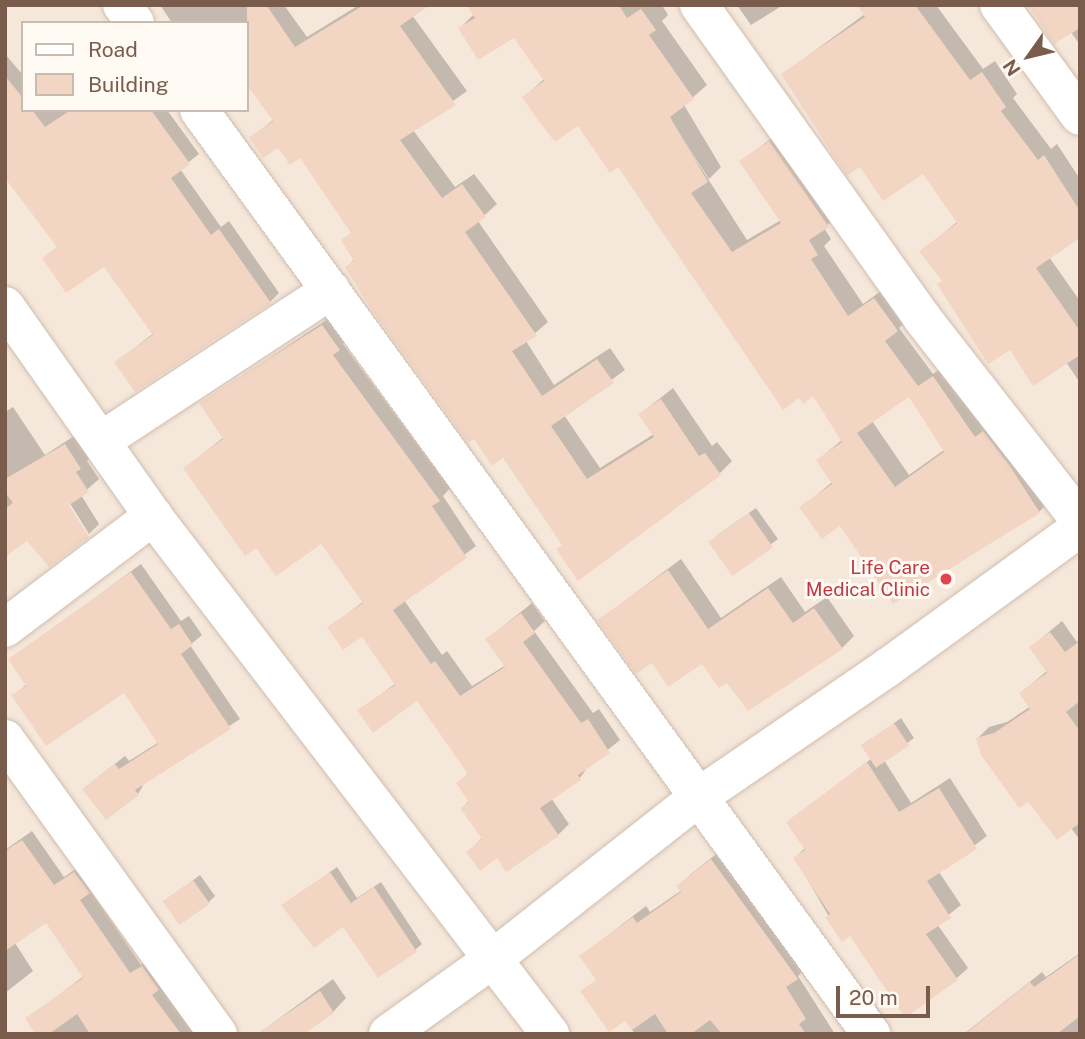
<!DOCTYPE html>
<style>
body{margin:0}
#map{position:relative;width:1085px;height:1039px;overflow:hidden;background:#fdf6ec;font-family:"Public Sans",sans-serif}
div>[style]{position:absolute}
.residential>*{inset:0;background:#f5e8da}
.shadow>*{inset:0;background:#0003}
.building>*{inset:0;background:#f3d5c3;transform-origin:0 0}
.roads{filter:drop-shadow(0 0 2px #d1beb0) drop-shadow(0 0 2px #d1beb0)}
.minor>*{height:38px;margin:-19px;padding:0 19px;transform-origin:19px;border-radius:19px;background:#fff}
.dots>*{width:19px;height:19px;translate:-50% -50%;box-sizing:border-box;border:4px solid #fffaf3;border-radius:50%}
span{translate:-50% -50%;white-space:nowrap;text-align:center;line-height:1.15;-webkit-text-stroke:6px #fffaf3;paint-order:stroke}
.health-label{font-size:19px;color:#be3a42}
.right{translate:-100% -50%;text-align:right}
.frame{position:absolute;inset:0;border:7px solid #7a5c4d;pointer-events:none}
.legend{position:absolute;left:21px;top:21px;width:228px;height:91px;box-sizing:border-box;background:#fffaf3;border:2px solid #cabbb1;margin:0;padding:9px 12px;list-style:none;font-size:21px;color:#7a5c4d}
.legend li{display:flex;align-items:center;gap:14px;height:35px}
.legend b{width:35px;border:2px solid #cabbb1}
.north{position:absolute;left:994px;top:21px;width:70px;height:70px;-webkit-text-stroke:5px #fffaf3;paint-order:stroke;rotate:236deg;font-size:19px;font-weight:700;line-height:28px;text-align:center;color:#7a5c4d}
.north::after{content:'';display:block;margin:auto;width:24px;height:32px;background:#7a5c4d;clip-path:polygon(50% 0,100% 100%,50% 72%,0 100%)}
.scale{position:absolute;left:836px;top:986px;width:94px;height:32px;box-sizing:border-box;border:4px solid #7a5c4d;border-top:0;padding-left:9px;font-size:21px;line-height:24px;white-space:nowrap;color:#7a5c4d;-webkit-text-stroke:5px #fffaf3;paint-order:stroke}
</style>
<div id="map">
<div class="residential">
<i style="clip-path:polygon(evenodd,5px 5px,1080px 5px,1080px 1034px,5px 1034px,5px 5px,23px 23px,247px 23px,247px 110px,23px 110px,23px 23px)"></i>
</div>
<div class="shadow">
<i style="clip-path:polygon(160px 5px,284px 5px,307px 37px,359px 5px,412px 15px,467px 91px,413px 130px,455px 187px,474px 174px,497px 204px,478px 221px,548px 322px,526px 341px,554px 385px,610px 348px,625px 370px,564px 415px,600px 468px,654px 434px,640px 414px,673px 388px,712px 446px,717px 442px,732px 461px,720px 473px,564px 544px,504px 455px,347px 267px,355px 259px,343px 240px,352px 232px,300px 156px,251px 138px,274px 119px,247px 82px,247px 23px,172px 23px)"></i>
<i style="clip-path:polygon(evenodd,476px 5px,662px 5px,668px 15px,662px 21px,707px 85px,684px 105px,721px 167px,709px 179px,664px 110px,747px 240px,781px 220px,741px 161px,784px 129px,842px 212px,824px 228px,831px 239px,824px 246px,863px 304px,888px 286px,911px 316px,899px 328px,933px 374px,948px 363px,1052px 498px,1039px 512px,841px 523px,801px 508px,832px 482px,818px 460px,843px 439px,814px 394px,619px 165px,579px 124px,524px 97px,544px 79px,515px 35px,460px 28px,474px 14px,476px 5px,909px 394px,944px 450px,909px 475px,872px 421px,909px 394px)"></i>
<i style="clip-path:polygon(737px 5px,783px 5px,751px 25px)"></i>
<i style="clip-path:polygon(859px 5px,936px 5px,983px 69px,995px 61px,1017px 94px,1013px 98px,1051px 149px,1057px 144px,1080px 179px,1080px 236px,1049px 257px,1080px 301px,1080px 383px,1066px 362px,1010px 347px,922px 251px,958px 221px,923px 172px,860px 165px,783px 74px,865px 14px)"></i>
<i style="clip-path:polygon(1080px 5px,1080px 45px,1071px 32px)"></i>
<i style="clip-path:polygon(5px 54px,23px 75px,23px 110px,167px 110px,199px 154px,180px 169px,221px 227px,229px 221px,279px 293px,270px 302px,116px 362px,154px 333px,104px 264px,44px 259px,58px 246px,5px 175px)"></i>
<i style="clip-path:polygon(334px 315px,349px 338px,343px 344px,450px 488px,443px 496px,476px 546px,404px 600px,442px 655px,447px 651px,472px 686px,506px 665px,487px 639px,532px 603px,545px 621px,534px 631px,593px 713px,599px 709px,620px 740px,589px 765px,580px 778px,551px 798px,569px 824px,558px 835px,497px 856px,468px 852px,483px 837px,462px 808px,470px 800px,458px 784px,469px 772px,417px 699px,359px 711px,396px 683px,362px 634px,330px 627px,364px 601px,321px 542px,256px 546px,185px 468px,224px 437px,201px 403px)"></i>
<i style="clip-path:polygon(13px 407px,45px 455px,77px 434px,92px 456px,87px 461px,99px 479px,81px 495px,99px 524px,89px 534px,66px 497px,5px 555px,5px 412px)"></i>
<i style="clip-path:polygon(756px 508px,778px 539px,732px 573px,716px 536px)"></i>
<i style="clip-path:polygon(681px 559px,721px 618px,781px 577px,805px 612px,827px 597px,854px 636px,842px 648px,728px 680px,703px 661px,652px 661px,599px 620px)"></i>
<i style="clip-path:polygon(141px 564px,181px 621px,189px 616px,202px 635px,190px 645px,240px 719px,145px 782px,138px 794px,94px 780px,125px 756px,129px 761px,159px 742px,124px 691px,14px 695px,27px 684px,10px 660px)"></i>
<i style="clip-path:polygon(1062px 621px,1077px 642px,1080px 640px,1080px 840px,1071px 828px,1029px 800px,978px 738px,989px 727px,1007px 722px,1031px 706px,1021px 693px,1048px 670px,1031px 647px)"></i>
<i style="clip-path:polygon(901px 718px,914px 738px,884px 760px,911px 803px,950px 778px,987px 836px,939px 872px,961px 905px,937px 924px,968px 968px,956px 979px,850px 934px,842px 939px,795px 858px,806px 847px,788px 822px,872px 758px,864px 745px)"></i>
<i style="clip-path:polygon(32px 831px,64px 877px,85px 863px,90px 890px,141px 965px,152px 957px,198px 1034px,38px 1034px,27px 1019px,84px 976px,47px 921px,15px 943px,33px 971px,5px 993px,5px 850px)"></i>
<i style="clip-path:polygon(724px 848px,809px 965px,798px 976px,835px 1034px,635px 1034px,581px 956px,646px 906px,650px 912px,682px 890px,679px 886px,691px 874px)"></i>
<i style="clip-path:polygon(337px 867px,357px 898px,381px 882px,422px 944px,415px 950px,284px 905px)"></i>
<i style="clip-path:polygon(200px 875px,215px 896px,208px 903px,166px 901px)"></i>
<i style="clip-path:polygon(1080px 953px,1080px 1034px,964px 1034px,1042px 972px,1046px 977px)"></i>
<i style="clip-path:polygon(333px 979px,346px 998px,333px 1012px,300px 1034px,258px 1034px)"></i>
</div>
<div class="building">
<i style="clip-path:polygon(247px 5px,267px 6px,295px 47px,364px 5px,430px 5px,400px 26px,456px 105px,400px 140px,442px 198px,462px 184px,486px 217px,465px 232px,537px 336px,512px 351px,542px 396px,597px 359px,614px 383px,551px 426px,587px 479px,654px 437px,638px 414px,661px 399px,699px 456px,705px 453px,721px 475px,578px 581px,556px 549px,562px 545px,503px 458px,492px 466px,474px 439px,468px 443px,373px 312px,345px 267px,354px 261px,341px 240px,351px 233px,300px 158px,290px 165px,278px 148px,263px 158px,249px 137px,273px 121px,247px 85px)"></i>
<i style="clip-path:polygon(evenodd,467px 5px,619px 5px,627px 18px,641px 9px,656px 30px,649px 35px,694px 99px,670px 117px,708px 182px,691px 193px,732px 252px,781px 223px,739px 161px,769px 141px,829px 227px,809px 240px,818px 255px,811px 259px,848px 316px,874px 298px,898px 331px,885px 341px,918px 386px,933px 376px,975px 437px,983px 431px,1010px 466px,1040px 513px,893px 604px,840px 526px,822px 539px,799px 507px,832px 484px,816px 460px,842px 442px,813px 396px,803px 404px,799px 398px,783px 410px,618px 167px,610px 173px,578px 126px,555px 142px,538px 120px,522px 97px,544px 81px,514px 38px,478px 60px,458px 28px,475px 18px,467px 5px,909px 397px,944px 452px,895px 487px,857px 433px,909px 397px)"></i>
<i style="clip-path:polygon(857px 5px,915px 5px,970px 80px,982px 72px,1006px 107px,1001px 111px,1038px 160px,1044px 155px,1080px 211px,1080px 238px,1036px 268px,1080px 331px,1080px 355px,1033px 386px,1010px 350px,988px 364px,937px 284px,942px 281px,919px 251px,957px 223px,923px 174px,883px 201px,860px 167px,847px 176px,781px 74px,865px 17px)"></i>
<i style="clip-path:polygon(1028px 5px,1080px 5px,1080px 28px,1054px 44px)"></i>
<i style="clip-path:polygon(5px 76px,23px 98px,23px 110px,32px 110px,45px 127px,71px 110px,151px 110px,190px 164px,171px 178px,211px 235px,219px 229px,271px 303px,135px 392px,114px 362px,153px 335px,104px 267px,66px 293px,42px 258px,57px 247px,5px 178px)"></i>
<i style="clip-path:polygon(322px 325px,340px 350px,333px 355px,440px 501px,432px 506px,467px 558px,393px 610px,431px 664px,435px 661px,460px 696px,505px 667px,485px 639px,521px 613px,535px 633px,523px 642px,581px 723px,588px 719px,610px 753px,578px 775px,581px 780px,540px 808px,559px 836px,506px 872px,497px 858px,480px 871px,466px 852px,482px 839px,460px 808px,469px 802px,456px 783px,468px 774px,417px 701px,373px 733px,357px 710px,395px 685px,362px 637px,343px 650px,327px 627px,363px 603px,321px 544px,276px 576px,256px 548px,245px 556px,183px 468px,223px 439px,199px 403px)"></i>
<i style="clip-path:polygon(65px 444px,81px 469px,76px 472px,89px 492px,69px 505px,89px 537px,49px 567px,27px 541px,5px 557px,5px 509px,13px 503px,5px 492px,5px 479px)"></i>
<i style="left:749px;top:513px;width:42px;height:50px;rotate:55deg"></i>
<i style="clip-path:polygon(668px 570px,708px 629px,768px 588px,793px 623px,814px 608px,843px 649px,748px 711px,727px 683px,719px 688px,702px 664px,668px 687px,652px 663px,636px 674px,597px 620px)"></i>
<i style="clip-path:polygon(131px 572px,171px 629px,179px 624px,193px 645px,181px 654px,231px 729px,135px 790px,139px 795px,106px 820px,82px 789px,115px 764px,119px 769px,158px 744px,124px 693px,46px 746px,11px 695px,26px 686px,8px 659px)"></i>
<i style="clip-path:polygon(1050px 632px,1065px 652px,1080px 641px,1080px 701px,1066px 712px,1080px 731px,1080px 823px,1057px 840px,1028px 802px,1019px 808px,981px 755px,976px 738px,994px 733px,1030px 709px,1019px 693px,1047px 673px,1029px 647px)"></i>
<i style="left:894px;top:723px;width:27px;height:40px;rotate:56deg"></i>
<i style="clip-path:polygon(867px 762px,899px 812px,939px 788px,977px 849px,927px 881px,951px 918px,926px 934px,958px 980px,905px 1018px,850px 936px,842px 942px,825px 917px,830px 914px,793px 858px,805px 850px,786px 822px)"></i>
<i style="clip-path:polygon(22px 840px,54px 885px,74px 872px,90px 893px,80px 900px,130px 973px,142px 966px,159px 990px,152px 995px,181px 1034px,90px 1034px,77px 1014px,49px 1034px,35px 1034px,25px 1018px,83px 978px,46px 923px,5px 951px,5px 851px)"></i>
<i style="clip-path:polygon(711px 859px,798px 979px,786px 987px,806px 1019px,799px 1024px,806px 1034px,722px 1034px,710px 1020px,691px 1034px,668px 1034px,655px 1014px,632px 1030px,625px 1021px,609px 1032px,580px 991px,596px 980px,579px 956px,633px 917px,637px 923px,681px 892px,676px 886px)"></i>
<i style="clip-path:polygon(330px 872px,351px 903px,374px 887px,417px 952px,378px 978px,343px 927px,314px 948px,281px 905px)"></i>
<i style="left:193px;top:880px;width:29px;height:37px;rotate:55deg"></i>
<i style="clip-path:polygon(1080px 954px,1080px 1016px,1057px 1034px,965px 1034px,1030px 982px,1034px 987px)"></i>
<i style="clip-path:polygon(320px 991px,334px 1013px,304px 1034px,257px 1034px)"></i>
</div>
<div class="roads">
<div class="minor">
<i style="left:122px;top:5px;width:22px;rotate:54deg"></i>
<i style="left:699px;top:5px;width:384px;rotate:54.5deg"></i>
<i style="left:922px;top:318px;width:256px;rotate:52deg"></i>
<i style="left:999px;top:5px;width:137px;rotate:53.9deg"></i>
<i style="left:199px;top:110px;width:1143px;rotate:53.97deg"></i>
<i style="left:5px;top:306px;width:257px;rotate:54.8deg"></i>
<i style="left:153px;top:516px;width:653px;rotate:52.53deg"></i>
<i style="left:101px;top:441px;width:275px;rotate:-33.3deg"></i>
<i style="left:5px;top:628px;width:186px;rotate:-37.1deg"></i>
<i style="left:5px;top:739px;width:364px;rotate:54.2deg"></i>
<i style="left:388px;top:1034px;width:130px;rotate:-35.6deg"></i>
<i style="left:494px;top:958px;width:262px;rotate:-38.2deg"></i>
<i style="left:700px;top:796px;width:227px;rotate:-34.4deg"></i>
<i style="left:887px;top:668px;width:238px;rotate:-36deg"></i>
</div>
</div>
<div class="dots">
<i style="left:946px;top:579px;background:#e0444e"></i>
</div>
<div class="health-label">
<span class="right" style="left:930px;top:579px">Life Care<br>Medical Clinic</span>
</div>
<div class="frame"></div>
<ul class="legend">
<li><b style="height:9px;background:#fff"></b>Road</li>
<li><b style="height:19px;background:#f3d5c3"></b>Building</li>
</ul>
<div class="north">N</div>
<div class="scale">20 m</div>
</div>
